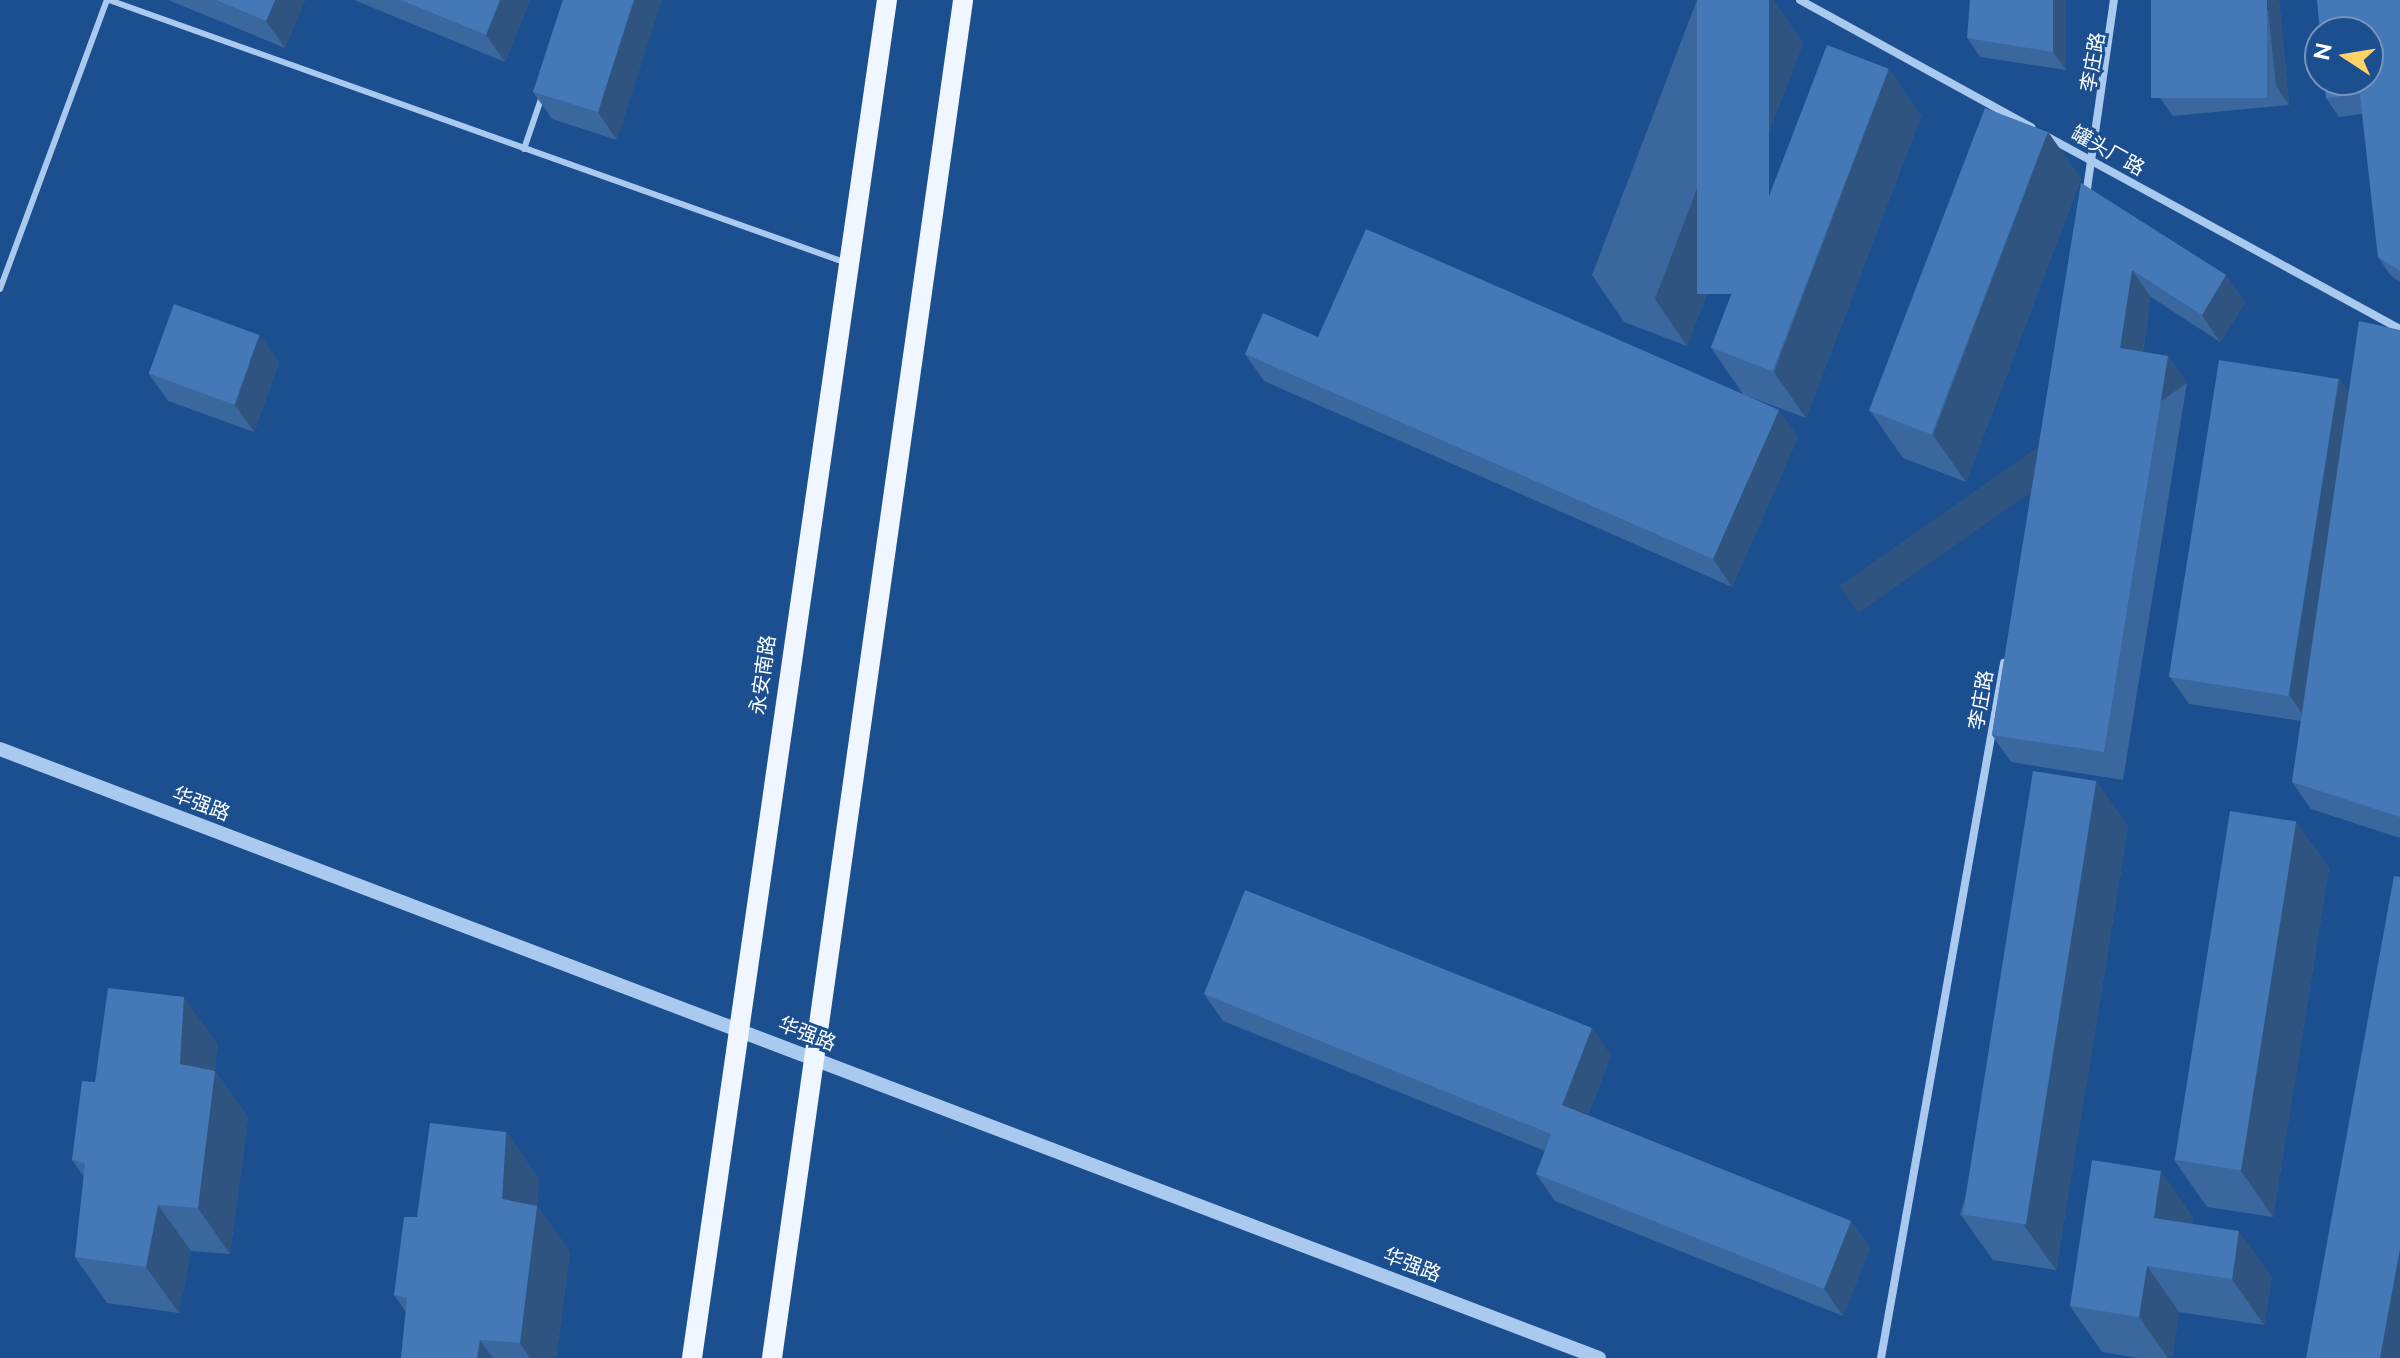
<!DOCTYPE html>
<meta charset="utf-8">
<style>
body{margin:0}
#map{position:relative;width:2400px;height:1358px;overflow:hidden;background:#1b4f8f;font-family:Raleway,"Noto Sans SC",sans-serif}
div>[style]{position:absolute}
.service>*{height:6px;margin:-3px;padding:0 3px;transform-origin:3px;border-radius:3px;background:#a9c9ee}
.minor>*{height:8px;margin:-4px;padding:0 4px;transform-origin:4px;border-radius:4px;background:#a9c9ee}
.tertiary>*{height:14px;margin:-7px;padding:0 7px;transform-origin:7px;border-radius:7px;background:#a9c9ee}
.primary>*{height:20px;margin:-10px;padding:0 10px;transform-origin:10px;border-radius:10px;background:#f0f6ff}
.wall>*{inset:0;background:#3a679d}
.shaded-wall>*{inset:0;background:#305480;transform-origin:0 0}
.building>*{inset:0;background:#4478b7;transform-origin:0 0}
span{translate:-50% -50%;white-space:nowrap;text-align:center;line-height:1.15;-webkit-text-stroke:6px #1b4f8f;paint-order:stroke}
.street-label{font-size:20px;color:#fff}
.north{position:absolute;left:2304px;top:16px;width:80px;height:80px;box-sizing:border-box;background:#1b4f8f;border:2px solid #7695bc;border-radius:50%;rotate:282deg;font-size:22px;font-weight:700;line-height:32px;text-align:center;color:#fff}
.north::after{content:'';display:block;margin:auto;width:28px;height:36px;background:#ffd166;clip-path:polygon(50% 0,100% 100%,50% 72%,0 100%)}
</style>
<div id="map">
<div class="service">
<i style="left:109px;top:0;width:780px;rotate:19.62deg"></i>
<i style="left:524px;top:149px;width:56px;rotate:-71.2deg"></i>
<i style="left:0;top:289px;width:308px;rotate:-69.7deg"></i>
</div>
<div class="minor">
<i style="left:1800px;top:0;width:264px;rotate:28.8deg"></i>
<i style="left:2046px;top:136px;width:403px;rotate:28.6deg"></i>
<i style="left:2086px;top:196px;width:198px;rotate:-81.9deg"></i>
<i style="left:1881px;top:1358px;width:706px;rotate:-79.96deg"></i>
</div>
<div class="tertiary">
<i style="left:0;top:749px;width:1711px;rotate:20.85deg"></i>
</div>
<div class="primary">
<i style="left:692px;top:1358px;width:1372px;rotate:-81.83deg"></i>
<i style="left:772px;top:1358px;width:1371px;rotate:-81.99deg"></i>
</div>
<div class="wall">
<i style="clip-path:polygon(168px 0,305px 0,285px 48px)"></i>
<i style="clip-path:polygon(354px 0,530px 0,505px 62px)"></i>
<i style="clip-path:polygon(563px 0,617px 140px,552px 119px,533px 92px)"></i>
<i style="clip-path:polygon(1697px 0,1773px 0,1803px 43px,1687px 346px,1624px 322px,1592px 275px)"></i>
<i style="clip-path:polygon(2066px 0,2066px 70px,1980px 57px,1967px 38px)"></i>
<i style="clip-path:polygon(2279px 0,2289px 105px,2173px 116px,2160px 98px)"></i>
<i style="clip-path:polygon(2400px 0,2400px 282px,2391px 276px,2378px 257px,2362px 114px,2339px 117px,2326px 98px)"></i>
<i style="clip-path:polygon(1889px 69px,1921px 116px,1806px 418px,1747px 396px,1798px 437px,1732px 587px,1264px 381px,1245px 354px,1318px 337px,1743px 394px,1711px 348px)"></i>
<i style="clip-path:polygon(2048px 132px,2081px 179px,1966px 482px,1903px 458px,1870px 411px)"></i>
<i style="clip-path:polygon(2081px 183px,2226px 275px,2245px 303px,2220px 342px,2151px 297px,2143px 352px,2168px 356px,2187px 383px,2123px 780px,2011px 762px,1992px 735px)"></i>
<i style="clip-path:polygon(2400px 330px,2400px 838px,2311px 809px,2292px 782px,2301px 721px,2189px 704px,2170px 677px,2339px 378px,2349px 393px)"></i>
<i style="clip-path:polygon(279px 362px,254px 432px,168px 401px,149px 374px)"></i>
<i style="clip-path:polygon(2096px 781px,2128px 827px,2056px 1270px,1993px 1260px,1960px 1214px)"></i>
<i style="clip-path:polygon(2296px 822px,2329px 868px,2273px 1217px,2207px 1207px,2174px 1160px)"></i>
<i style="clip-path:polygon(1204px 994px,1611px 1055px,1588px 1115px,1851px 1221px,1870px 1248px,1843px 1316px,1555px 1201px,1536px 1174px,1545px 1151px,1223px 1021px)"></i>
<i style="clip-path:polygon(217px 1043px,215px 1071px,248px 1117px,230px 1254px,191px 1251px,179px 1313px,107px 1303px,75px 1257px,84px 1177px,72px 1160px,95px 1082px)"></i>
<i style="clip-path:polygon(506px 1132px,539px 1179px,537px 1206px,570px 1252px,556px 1358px,401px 1358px,406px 1312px,394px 1295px,417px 1217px)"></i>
<i style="clip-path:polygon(2193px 1217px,2192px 1224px,2272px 1277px,2264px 1325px,2179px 1312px,2172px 1358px,2138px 1358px,2102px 1352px,2070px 1306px)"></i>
</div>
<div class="shaded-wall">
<i style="clip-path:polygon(275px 0,305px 0,285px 48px,266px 21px)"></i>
<i style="clip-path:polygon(500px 0,530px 0,505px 62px,486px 35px)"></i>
<i style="clip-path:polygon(634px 0,662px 0,617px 140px,598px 112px)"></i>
<i style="clip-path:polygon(1769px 0,1773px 0,1803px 43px,1687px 346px,1655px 299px)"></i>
<i style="clip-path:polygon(2053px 0,2066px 0,2066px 70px,2053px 52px)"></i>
<i style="clip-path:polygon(2267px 0,2279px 0,2289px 105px,2276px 86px)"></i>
<i style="clip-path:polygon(1889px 69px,1921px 116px,1806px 418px,1774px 372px)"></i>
<i style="clip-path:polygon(2048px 132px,2081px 179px,1966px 482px,1933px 435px)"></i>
<i style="clip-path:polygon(2132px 270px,2151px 297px,2139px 375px,2120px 348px)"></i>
<i style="clip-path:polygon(2226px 275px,2245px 303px,2220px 342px,2202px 315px)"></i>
<i style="clip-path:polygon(260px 335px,279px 362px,254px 432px,235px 405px)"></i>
<i style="left:2168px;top:356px;width:33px;height:401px;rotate:55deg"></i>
<i style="clip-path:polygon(2339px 378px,2358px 406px,2308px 722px,2289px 695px)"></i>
<i style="clip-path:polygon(1779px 410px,1798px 437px,1732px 587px,1713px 559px)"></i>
<i style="clip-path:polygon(2096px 781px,2128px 827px,2056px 1270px,2023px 1224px)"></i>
<i style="clip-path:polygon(2296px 822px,2329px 868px,2273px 1217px,2241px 1171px)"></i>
<i style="clip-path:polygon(184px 997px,217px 1043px,215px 1071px,248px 1117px,230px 1254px,198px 1208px,180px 1064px)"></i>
<i style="clip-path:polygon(1592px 1028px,1611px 1055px,1581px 1132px,1562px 1105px)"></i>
<i style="clip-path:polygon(506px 1132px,539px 1179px,537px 1206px,570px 1252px,556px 1358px,530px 1358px,520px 1343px,502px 1199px)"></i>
<i style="clip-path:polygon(2161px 1171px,2193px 1217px,2186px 1264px,2154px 1218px)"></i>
<i style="clip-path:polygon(158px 1205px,191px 1251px,179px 1313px,146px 1267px)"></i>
<i style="clip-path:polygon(1851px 1221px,1870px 1248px,1843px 1316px,1824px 1289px)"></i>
<i style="clip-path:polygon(2239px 1231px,2272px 1277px,2264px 1325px,2232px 1279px)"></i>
<i style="clip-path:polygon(2400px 1249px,2400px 1358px,2380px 1358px)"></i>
<i style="clip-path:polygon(2147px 1266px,2179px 1312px,2172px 1358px,2168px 1358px,2139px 1317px)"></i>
<i style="clip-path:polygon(480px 1340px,493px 1358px,477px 1358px)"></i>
</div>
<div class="building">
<i style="clip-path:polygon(216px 0,275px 0,266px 21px)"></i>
<i style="clip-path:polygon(401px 0,500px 0,486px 35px)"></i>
<i style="clip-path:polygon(563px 0,634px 0,598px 112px,533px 92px)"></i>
<i style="left:1697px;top:0;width:72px;height:294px"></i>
<i style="clip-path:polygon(1970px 0,2053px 0,2053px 52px,1967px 38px)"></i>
<i style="left:2151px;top:0;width:116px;height:98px"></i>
<i style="clip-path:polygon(2317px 0,2400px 0,2400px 271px,2378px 257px,2360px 94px,2326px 98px,2324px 80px,2368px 80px,2368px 32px,2320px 32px)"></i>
<i style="left:1827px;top:45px;width:66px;height:324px;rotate:21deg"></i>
<i style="left:1985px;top:108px;width:67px;height:324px;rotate:21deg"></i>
<i style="clip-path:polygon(2081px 183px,2226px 275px,2202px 315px,2132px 270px,2120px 348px,2168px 356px,2104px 752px,1992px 735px)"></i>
<i style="clip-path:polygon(1366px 229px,1779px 410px,1713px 559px,1245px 354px,1263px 313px,1318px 337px)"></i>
<i style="left:174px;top:304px;width:91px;height:74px;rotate:20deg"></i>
<i style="clip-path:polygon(2359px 321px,2400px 330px,2400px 817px,2292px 782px)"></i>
<i style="left:2219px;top:360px;width:121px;height:321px;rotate:9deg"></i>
<i style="left:2033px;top:771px;width:64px;height:449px;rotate:9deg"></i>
<i style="left:2230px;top:811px;width:67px;height:353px;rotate:9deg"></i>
<i style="clip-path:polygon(2394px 876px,2400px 877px,2400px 1249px,2380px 1358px,2306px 1358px)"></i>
<i style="clip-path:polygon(1245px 890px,1592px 1028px,1562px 1105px,1851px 1221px,1824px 1289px,1536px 1174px,1551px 1134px,1204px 994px)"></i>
<i style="clip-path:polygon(108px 988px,184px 997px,180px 1064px,215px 1071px,198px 1208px,158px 1205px,146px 1267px,75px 1257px,85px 1163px,72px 1160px,82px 1081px,95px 1082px)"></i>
<i style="clip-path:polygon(430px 1123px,506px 1132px,502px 1199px,537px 1206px,520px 1343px,480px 1340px,477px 1358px,401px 1358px,407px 1298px,394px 1295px,404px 1217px,417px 1217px)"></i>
<i style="clip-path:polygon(2092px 1160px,2161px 1171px,2154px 1218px,2239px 1231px,2232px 1279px,2147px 1266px,2139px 1317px,2070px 1306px)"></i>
</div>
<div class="street-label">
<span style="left:2093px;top:62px;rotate:-80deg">李庄路</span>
<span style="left:2108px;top:151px;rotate:29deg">罐头厂路</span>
<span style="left:763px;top:675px;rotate:-82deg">永安南路</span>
<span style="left:1981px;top:700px;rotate:-80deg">李庄路</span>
<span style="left:201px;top:804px;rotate:21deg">华强路</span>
<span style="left:807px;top:1034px;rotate:21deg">华强路</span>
<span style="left:1412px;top:1265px;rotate:21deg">华强路</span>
</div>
<div class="north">N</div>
</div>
